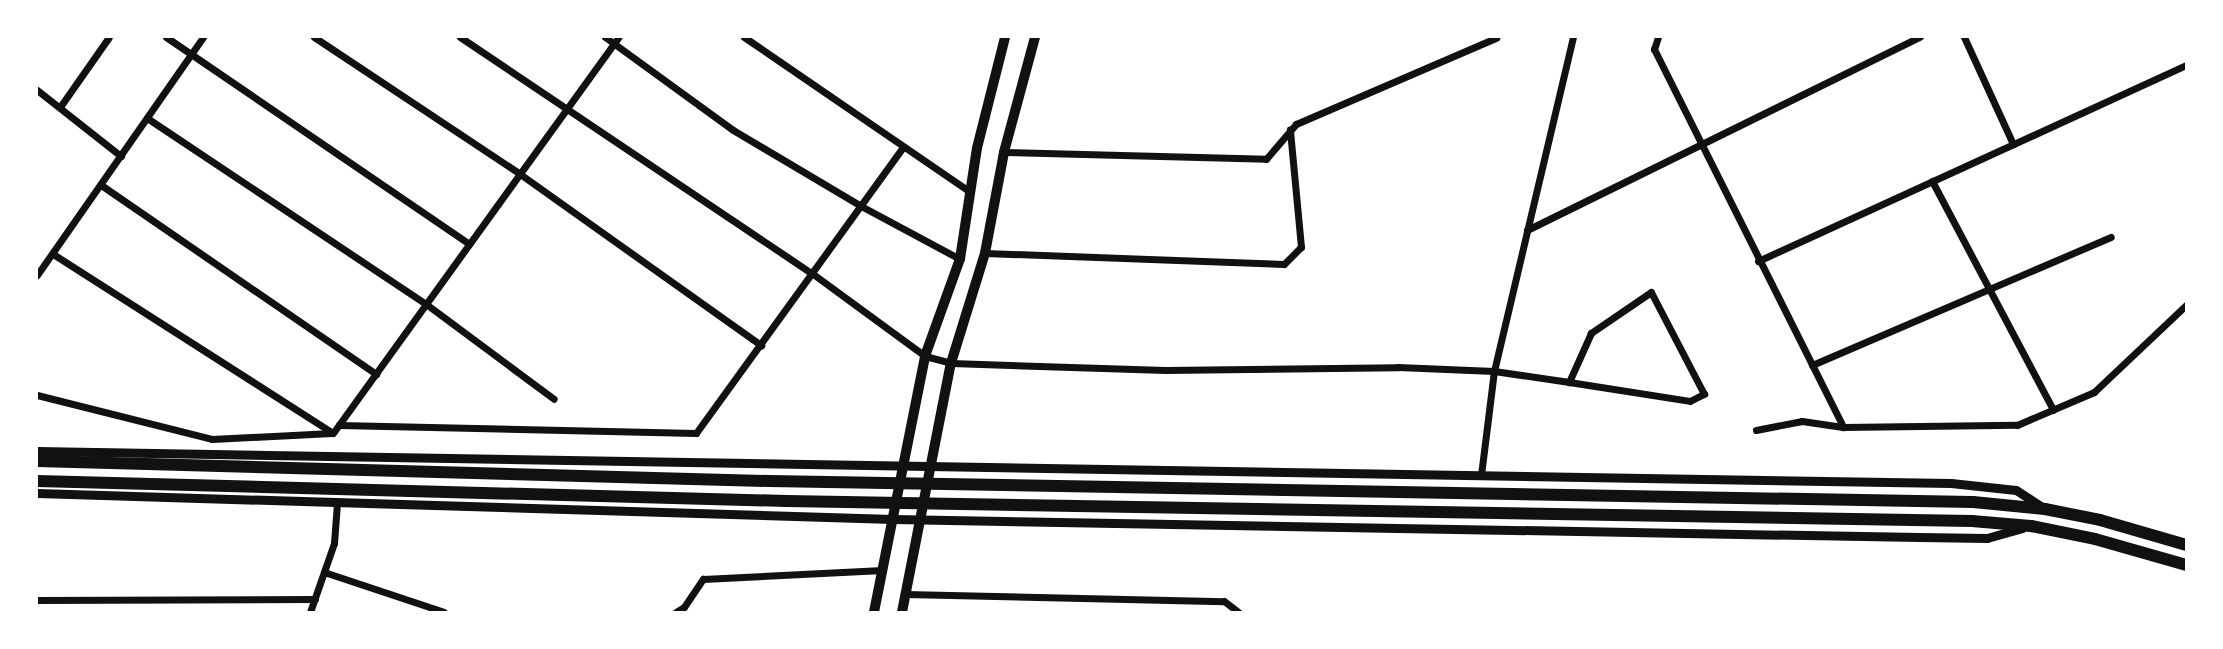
<!DOCTYPE html>
<style>
body{margin:0}
#map{position:relative;width:2223px;height:649px;overflow:hidden;background:#fff;font-family:Helvetica,sans-serif}
div>[style]{position:absolute}
.minor>*{height:7px;margin:-3.5px;padding:0 3.5px;transform-origin:3.5px;border-radius:3.5px;background:#111}
.tertiary>*{height:9px;margin:-4.5px;padding:0 4.5px;transform-origin:4.5px;border-radius:4.5px;background:#111}
.secondary>*{height:10px;margin:-5px;padding:0 5px;transform-origin:5px;border-radius:5px;background:#111}
.trunk>*{height:12px;margin:-6px;padding:0 6px;transform-origin:6px;border-radius:6px;background:#111}
span{translate:-50% -50%;white-space:nowrap;text-align:center;line-height:1.15;-webkit-text-stroke:5px #fff;paint-order:stroke}
.frame{position:absolute;inset:0;border:38px solid #fff;pointer-events:none}
</style>
<div id="map">
<div class="minor">
<i style="left:166px;top:37px;width:367px;rotate:34.3deg"></i>
<i style="left:314px;top:37px;width:247px;rotate:33.6deg"></i>
<i style="left:520px;top:174px;width:296px;rotate:35.4deg"></i>
<i style="left:460px;top:37px;width:425px;rotate:33.9deg"></i>
<i style="left:813px;top:274px;width:139px;rotate:36.2deg"></i>
<i style="left:925px;top:356px;width:27px;rotate:15deg"></i>
<i style="left:951px;top:363px;width:214px;rotate:1.9deg"></i>
<i style="left:1165px;top:370px;width:233px;rotate:-0.7deg"></i>
<i style="left:1398px;top:367px;width:96px;rotate:2.4deg"></i>
<i style="left:1494px;top:371px;width:76px;rotate:8.3deg"></i>
<i style="left:1569px;top:382px;width:122px;rotate:8.9deg"></i>
<i style="left:1690px;top:401px;width:16px;rotate:-27deg"></i>
<i style="left:1704px;top:394px;width:115px;rotate:-117.5deg"></i>
<i style="left:1651px;top:292px;width:73px;rotate:145.7deg"></i>
<i style="left:1591px;top:333px;width:54px;rotate:114.2deg"></i>
<i style="left:605px;top:37px;width:158px;rotate:36deg"></i>
<i style="left:733px;top:130px;width:149px;rotate:30.7deg"></i>
<i style="left:861px;top:206px;width:112px;rotate:28.2deg"></i>
<i style="left:744px;top:37px;width:274px;rotate:34.4deg"></i>
<i style="left:1658px;top:37px;width:13px;rotate:108deg"></i>
<i style="left:1654px;top:49px;width:423px;rotate:63.4deg"></i>
<i style="left:1843px;top:427px;width:174px;rotate:-0.7deg"></i>
<i style="left:2017px;top:425px;width:84px;rotate:-23.2deg"></i>
<i style="left:2094px;top:392px;width:127px;rotate:-43.4deg"></i>
<i style="left:1964px;top:37px;width:118px;rotate:65.4deg"></i>
<i style="left:37px;top:90px;width:107px;rotate:38.2deg"></i>
<i style="left:60px;top:107px;width:85px;rotate:-55deg"></i>
<i style="left:147px;top:118px;width:335px;rotate:33.7deg"></i>
<i style="left:426px;top:304px;width:159px;rotate:36.6deg"></i>
<i style="left:1004px;top:152px;width:262px;rotate:1.5deg"></i>
<i style="left:1266px;top:159px;width:46px;rotate:-49.4deg"></i>
<i style="left:1296px;top:124px;width:218px;rotate:-23.3deg"></i>
<i style="left:1932px;top:181px;width:259px;rotate:62.1deg"></i>
<i style="left:101px;top:185px;width:334px;rotate:34.5deg"></i>
<i style="left:1527px;top:230px;width:438px;rotate:-26.2deg"></i>
<i style="left:985px;top:253px;width:299px;rotate:2.1deg"></i>
<i style="left:1284px;top:264px;width:24px;rotate:-45deg"></i>
<i style="left:1301px;top:247px;width:118px;rotate:-95.4deg"></i>
<i style="left:53px;top:254px;width:332px;rotate:32.6deg"></i>
<i style="left:1758px;top:261px;width:471px;rotate:-24.6deg"></i>
<i style="left:37px;top:275px;width:290px;rotate:-55.1deg"></i>
<i style="left:1812px;top:365px;width:325px;rotate:-23.2deg"></i>
<i style="left:37px;top:395px;width:180px;rotate:14.1deg"></i>
<i style="left:212px;top:439px;width:120px;rotate:-2.9deg"></i>
<i style="left:339px;top:425px;width:357px;rotate:1.3deg"></i>
<i style="left:696px;top:433px;width:352px;rotate:-54.1deg"></i>
<i style="left:1756px;top:430px;width:47px;rotate:-11.1deg"></i>
<i style="left:1802px;top:421px;width:41px;rotate:8.3deg"></i>
<i style="left:333px;top:433px;width:488px;rotate:-54.2deg"></i>
<i style="left:1481px;top:475px;width:105px;rotate:-82.9deg"></i>
<i style="left:1494px;top:371px;width:343px;rotate:-76.7deg"></i>
<i style="left:324px;top:572px;width:126px;rotate:18.4deg"></i>
<i style="left:905px;top:594px;width:319px;rotate:1.3deg"></i>
<i style="left:1224px;top:601px;width:18px;rotate:38deg"></i>
<i style="left:37px;top:600px;width:278px;rotate:-0.2deg"></i>
<i style="left:310px;top:612px;width:73px;rotate:-70.8deg"></i>
<i style="left:334px;top:543px;width:40px;rotate:-85.7deg"></i>
<i style="left:676px;top:612px;width:9px;rotate:-32deg"></i>
<i style="left:684px;top:607px;width:34px;rotate:-56deg"></i>
<i style="left:703px;top:579px;width:180px;rotate:-2.9deg"></i>
</div>
<div class="tertiary">
<i style="left:37px;top:451px;width:1914px;rotate:0.96deg"></i>
<i style="left:1951px;top:483px;width:65px;rotate:6.1deg"></i>
<i style="left:2016px;top:490px;width:33px;rotate:33deg"></i>
<i style="left:37px;top:493px;width:856px;rotate:1.74deg"></i>
<i style="left:893px;top:519px;width:1026px;rotate:1.01deg"></i>
<i style="left:1919px;top:537px;width:68px;rotate:0.8deg"></i>
<i style="left:1987px;top:538px;width:37px;rotate:-16deg"></i>
</div>
<div class="secondary">
<i style="left:874px;top:612px;width:261px;rotate:-78.7deg"></i>
<i style="left:925px;top:356px;width:103px;rotate:-70.2deg"></i>
<i style="left:960px;top:259px;width:112px;rotate:-81.3deg"></i>
<i style="left:977px;top:148px;width:114px;rotate:-75.8deg"></i>
<i style="left:902px;top:612px;width:254px;rotate:-78.9deg"></i>
<i style="left:951px;top:363px;width:115px;rotate:-72.8deg"></i>
<i style="left:985px;top:253px;width:103px;rotate:-79.3deg"></i>
<i style="left:1004px;top:152px;width:119px;rotate:-74.9deg"></i>
</div>
<div class="trunk">
<i style="left:37px;top:461px;width:732px;rotate:1.57deg"></i>
<i style="left:769px;top:481px;width:1204px;rotate:1deg"></i>
<i style="left:1973px;top:502px;width:72px;rotate:5.6deg"></i>
<i style="left:2045px;top:509px;width:56px;rotate:11.3deg"></i>
<i style="left:2100px;top:520px;width:90px;rotate:16.2deg"></i>
<i style="left:37px;top:481px;width:749px;rotate:1.53deg"></i>
<i style="left:786px;top:501px;width:1186px;rotate:0.97deg"></i>
<i style="left:1972px;top:521px;width:59px;rotate:4.8deg"></i>
<i style="left:2031px;top:526px;width:65px;rotate:11.5deg"></i>
<i style="left:2095px;top:539px;width:95px;rotate:15.9deg"></i>
</div>
<div class="frame"></div>
</div>
